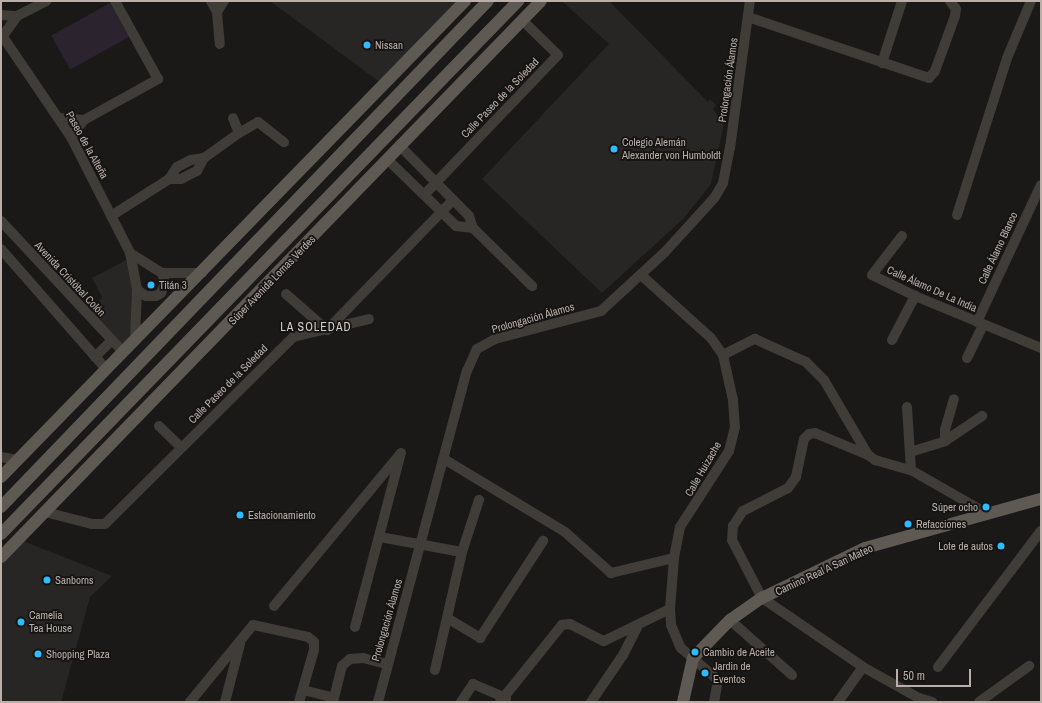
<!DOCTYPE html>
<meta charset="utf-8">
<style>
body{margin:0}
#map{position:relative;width:1042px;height:703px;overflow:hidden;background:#1a1918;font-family:"Archivo Narrow",sans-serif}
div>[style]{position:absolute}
.built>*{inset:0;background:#272624}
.green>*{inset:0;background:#2b232e;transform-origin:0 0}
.minor>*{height:10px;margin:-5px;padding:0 5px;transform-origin:5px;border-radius:5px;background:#403c38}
.major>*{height:12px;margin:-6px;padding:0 6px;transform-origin:6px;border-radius:6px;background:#5f5954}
.dots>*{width:11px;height:11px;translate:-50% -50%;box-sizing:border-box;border:2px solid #151413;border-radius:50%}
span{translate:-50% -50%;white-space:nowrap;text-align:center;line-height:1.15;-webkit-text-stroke:3.5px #151413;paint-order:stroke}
.poi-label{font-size:11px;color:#bbafa9}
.left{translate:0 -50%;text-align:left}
.right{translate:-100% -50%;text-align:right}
.street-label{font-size:11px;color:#bbafa9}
.neighbourhood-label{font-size:12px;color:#d7cfca;letter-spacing:1px}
.frame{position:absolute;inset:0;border:2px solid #bbafa9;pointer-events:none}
.scale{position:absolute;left:896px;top:669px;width:75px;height:18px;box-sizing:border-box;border:2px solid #bbafa9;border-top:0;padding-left:5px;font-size:12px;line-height:14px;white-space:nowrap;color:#bbafa9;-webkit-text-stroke:3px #151413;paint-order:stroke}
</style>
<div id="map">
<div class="built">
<i style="clip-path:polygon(270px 1px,461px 1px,381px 83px)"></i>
<i style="clip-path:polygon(562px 1px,609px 1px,708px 102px,710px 99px,716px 105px,713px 109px,718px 117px,725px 119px,711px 184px,683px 219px,602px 293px,482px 179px,609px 44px)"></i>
<i style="clip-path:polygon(130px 258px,137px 323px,123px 351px,91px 315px,102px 297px,92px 278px)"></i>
<i style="clip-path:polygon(23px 541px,112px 576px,90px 597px,61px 702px,1px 702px,1px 564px)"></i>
</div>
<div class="green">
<i style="left:110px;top:3px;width:39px;height:67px;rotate:61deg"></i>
</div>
<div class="minor">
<i style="left:211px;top:1px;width:13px;rotate:61deg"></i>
<i style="left:217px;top:12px;width:32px;rotate:85deg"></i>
<i style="left:217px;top:12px;width:13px;rotate:-58deg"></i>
<i style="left:1px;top:15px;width:16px;rotate:4deg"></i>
<i style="left:748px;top:17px;width:191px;rotate:18.6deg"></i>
<i style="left:929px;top:78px;width:9px;rotate:-49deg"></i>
<i style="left:935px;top:71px;width:59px;rotate:-70deg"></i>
<i style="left:955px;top:16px;width:7px;rotate:-82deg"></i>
<i style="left:956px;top:9px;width:10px;rotate:-127deg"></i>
<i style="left:1px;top:34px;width:125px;rotate:55.8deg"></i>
<i style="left:71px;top:137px;width:130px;rotate:63deg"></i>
<i style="left:130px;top:253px;width:38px;rotate:79deg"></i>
<i style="left:137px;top:290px;width:49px;rotate:92.3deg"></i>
<i style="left:2px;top:37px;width:26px;rotate:-54deg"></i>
<i style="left:17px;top:16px;width:33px;rotate:-27deg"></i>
<i style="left:882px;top:63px;width:65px;rotate:-72.1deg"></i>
<i style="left:60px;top:118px;width:24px;rotate:5deg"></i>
<i style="left:239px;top:133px;width:22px;rotate:-30deg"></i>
<i style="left:258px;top:122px;width:33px;rotate:38deg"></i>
<i style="left:71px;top:137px;width:21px;rotate:-53deg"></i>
<i style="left:84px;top:120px;width:85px;rotate:-29deg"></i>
<i style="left:158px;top:79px;width:89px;rotate:-118.9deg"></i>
<i style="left:401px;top:147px;width:97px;rotate:45.4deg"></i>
<i style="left:469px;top:216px;width:13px;rotate:72deg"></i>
<i style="left:473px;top:228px;width:83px;rotate:44.5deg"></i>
<i style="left:388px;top:160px;width:95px;rotate:44.1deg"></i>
<i style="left:456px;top:226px;width:17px;rotate:7deg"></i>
<i style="left:169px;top:179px;width:12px"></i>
<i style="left:181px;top:179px;width:18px;rotate:-27deg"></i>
<i style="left:197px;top:171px;width:15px;rotate:-62deg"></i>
<i style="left:204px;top:158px;width:43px;rotate:-35.5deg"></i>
<i style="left:239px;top:133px;width:16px;rotate:-112deg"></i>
<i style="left:425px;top:194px;width:192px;rotate:-46.3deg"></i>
<i style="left:558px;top:55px;width:50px;rotate:-135.8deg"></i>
<i style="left:957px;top:215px;width:165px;rotate:-72.3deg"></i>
<i style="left:1007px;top:58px;width:62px;rotate:-67.2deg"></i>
<i style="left:111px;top:216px;width:69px;rotate:-32.5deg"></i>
<i style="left:169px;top:179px;width:14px;rotate:-56deg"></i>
<i style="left:177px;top:167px;width:16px;rotate:-27deg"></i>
<i style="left:191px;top:160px;width:13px;rotate:-9deg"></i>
<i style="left:1px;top:221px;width:179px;rotate:47deg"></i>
<i style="left:902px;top:236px;width:49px;rotate:127.6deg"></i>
<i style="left:872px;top:275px;width:48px;rotate:26deg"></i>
<i style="left:915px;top:296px;width:136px;rotate:22.4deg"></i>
<i style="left:1px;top:249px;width:159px;rotate:48.8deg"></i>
<i style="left:130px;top:253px;width:38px;rotate:32deg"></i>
<i style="left:162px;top:273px;width:40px"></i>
<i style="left:641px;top:275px;width:94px;rotate:42deg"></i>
<i style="left:711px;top:338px;width:21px;rotate:55deg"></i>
<i style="left:723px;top:355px;width:46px;rotate:77.5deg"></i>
<i style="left:733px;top:400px;width:27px;rotate:86deg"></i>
<i style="left:735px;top:427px;width:25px;rotate:104deg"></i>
<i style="left:729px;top:451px;width:90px;rotate:122.8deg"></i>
<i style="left:680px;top:527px;width:32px;rotate:101deg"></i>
<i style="left:674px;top:558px;width:51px;rotate:94.5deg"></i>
<i style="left:670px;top:609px;width:16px;rotate:86deg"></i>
<i style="left:671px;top:625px;width:25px;rotate:67deg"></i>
<i style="left:681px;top:648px;width:49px;rotate:40.9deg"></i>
<i style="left:718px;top:680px;width:22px;rotate:100deg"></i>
<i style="left:137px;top:290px;width:11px;rotate:34deg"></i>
<i style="left:146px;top:296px;width:10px"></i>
<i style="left:156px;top:296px;width:6px;rotate:-31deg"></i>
<i style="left:161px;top:293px;width:11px;rotate:-68deg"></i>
<i style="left:165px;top:283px;width:10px;rotate:-107deg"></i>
<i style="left:286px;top:294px;width:55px;rotate:41.3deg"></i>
<i style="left:977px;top:322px;width:151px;rotate:-65deg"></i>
<i style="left:327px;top:330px;width:181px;rotate:-45.9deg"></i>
<i style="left:892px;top:340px;width:50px;rotate:-62.4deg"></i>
<i style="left:723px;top:355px;width:36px;rotate:-27deg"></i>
<i style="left:755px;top:339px;width:56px;rotate:24.3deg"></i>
<i style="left:806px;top:362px;width:25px;rotate:45deg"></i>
<i style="left:824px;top:380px;width:87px;rotate:59.6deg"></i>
<i style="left:868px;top:455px;width:9px;rotate:36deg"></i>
<i style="left:875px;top:460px;width:37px;rotate:16deg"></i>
<i style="left:911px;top:470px;width:86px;rotate:29.8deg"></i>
<i style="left:95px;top:357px;width:24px;rotate:-45deg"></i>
<i style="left:967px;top:358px;width:37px;rotate:-64deg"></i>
<i style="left:907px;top:407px;width:63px;rotate:86.4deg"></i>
<i style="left:159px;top:426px;width:30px;rotate:44deg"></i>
<i style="left:945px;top:441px;width:11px;rotate:-90deg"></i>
<i style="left:945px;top:430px;width:32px;rotate:-74deg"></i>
<i style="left:910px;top:452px;width:37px;rotate:-17deg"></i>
<i style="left:945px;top:441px;width:45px;rotate:-34deg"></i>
<i style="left:868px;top:455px;width:57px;rotate:-157.5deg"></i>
<i style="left:815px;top:433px;width:6px;rotate:171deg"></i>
<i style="left:809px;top:434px;width:7px;rotate:135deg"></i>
<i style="left:804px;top:439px;width:39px;rotate:102deg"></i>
<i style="left:796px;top:477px;width:14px;rotate:126deg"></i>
<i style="left:788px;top:488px;width:51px;rotate:152.9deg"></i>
<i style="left:743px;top:511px;width:18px;rotate:124deg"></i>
<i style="left:733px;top:526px;width:14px;rotate:94deg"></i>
<i style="left:732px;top:540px;width:65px;rotate:62.7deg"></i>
<i style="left:762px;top:598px;width:122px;rotate:34.3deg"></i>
<i style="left:863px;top:667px;width:64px;rotate:29deg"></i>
<i style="left:919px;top:698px;width:14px;rotate:17deg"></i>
<i style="left:1px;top:457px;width:17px;rotate:10deg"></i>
<i style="left:444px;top:459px;width:141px;rotate:31.1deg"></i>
<i style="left:565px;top:532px;width:62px;rotate:41.7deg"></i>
<i style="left:611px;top:573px;width:65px;rotate:-13.4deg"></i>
<i style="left:45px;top:512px;width:49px;rotate:14.3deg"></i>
<i style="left:92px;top:524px;width:13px"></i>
<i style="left:105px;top:524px;width:265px;rotate:-44.8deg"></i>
<i style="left:293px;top:337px;width:78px;rotate:-13.3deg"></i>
<i style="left:380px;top:537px;width:83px;rotate:10.4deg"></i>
<i style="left:274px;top:606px;width:199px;rotate:-50.3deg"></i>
<i style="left:447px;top:618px;width:39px;rotate:31deg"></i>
<i style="left:480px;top:638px;width:116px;rotate:-57deg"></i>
<i style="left:730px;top:620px;width:83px;rotate:41.6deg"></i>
<i style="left:355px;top:627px;width:176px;rotate:-75.2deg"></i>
<i style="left:938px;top:667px;width:171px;rotate:-52.9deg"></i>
<i style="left:435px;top:670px;width:121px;rotate:-77.1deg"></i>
<i style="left:462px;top:552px;width:55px;rotate:-71.9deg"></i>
<i style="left:303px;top:690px;width:32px;rotate:14deg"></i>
<i style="left:190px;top:702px;width:99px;rotate:-50.7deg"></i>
<i style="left:253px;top:625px;width:56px;rotate:12.3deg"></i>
<i style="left:308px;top:637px;width:8px;rotate:40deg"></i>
<i style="left:314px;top:642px;width:8px;rotate:90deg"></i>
<i style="left:314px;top:650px;width:54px;rotate:106.1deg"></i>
<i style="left:225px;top:702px;width:60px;rotate:-75.5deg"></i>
<i style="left:333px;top:702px;width:37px;rotate:-76deg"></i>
<i style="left:342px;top:666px;width:11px;rotate:-41deg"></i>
<i style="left:350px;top:659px;width:13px;rotate:-4deg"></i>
<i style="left:363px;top:658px;width:25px;rotate:14deg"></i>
<i style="left:378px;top:702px;width:343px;rotate:-75deg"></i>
<i style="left:467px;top:371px;width:24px;rotate:-66deg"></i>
<i style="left:477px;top:349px;width:21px;rotate:-29deg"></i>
<i style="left:495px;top:339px;width:110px;rotate:-14.8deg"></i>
<i style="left:601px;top:311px;width:87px;rotate:-42.7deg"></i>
<i style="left:665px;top:252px;width:74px;rotate:-47.7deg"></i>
<i style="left:715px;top:197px;width:16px;rotate:-60deg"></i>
<i style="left:723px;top:183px;width:36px;rotate:-79deg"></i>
<i style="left:730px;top:148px;width:148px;rotate:-82.3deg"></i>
<i style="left:461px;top:702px;width:22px;rotate:-56deg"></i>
<i style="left:473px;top:684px;width:36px;rotate:23deg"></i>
<i style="left:500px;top:702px;width:99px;rotate:-51.2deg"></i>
<i style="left:562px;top:625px;width:8px;rotate:-7deg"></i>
<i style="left:570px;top:624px;width:38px;rotate:27deg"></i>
<i style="left:604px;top:641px;width:73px;rotate:-25.9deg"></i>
<i style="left:591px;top:702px;width:57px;rotate:-55.8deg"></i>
<i style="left:623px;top:655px;width:31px;rotate:-63deg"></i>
<i style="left:838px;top:702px;width:43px;rotate:-54.5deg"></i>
<i style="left:979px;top:702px;width:62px;rotate:-35.8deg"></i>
</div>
<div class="major">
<i style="left:1px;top:477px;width:665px;rotate:-45.73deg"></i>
<i style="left:1px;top:507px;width:702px;rotate:-46.1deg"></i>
<i style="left:1px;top:534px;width:743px;rotate:-45.87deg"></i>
<i style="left:1px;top:557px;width:775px;rotate:-45.84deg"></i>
<i style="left:683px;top:702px;width:45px;rotate:-77.2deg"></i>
<i style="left:693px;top:658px;width:53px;rotate:-45.8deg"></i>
<i style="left:730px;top:620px;width:39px;rotate:-35deg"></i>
<i style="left:762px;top:598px;width:114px;rotate:-25.9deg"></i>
<i style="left:865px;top:548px;width:183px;rotate:-15.6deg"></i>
</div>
<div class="dots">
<i style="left:367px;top:45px;background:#2bbdff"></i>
<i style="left:614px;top:149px;background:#2bbdff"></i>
<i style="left:151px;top:285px;background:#2bbdff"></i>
<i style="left:986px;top:507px;background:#2bbdff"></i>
<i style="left:240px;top:515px;background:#2bbdff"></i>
<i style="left:908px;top:524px;background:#2bbdff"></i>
<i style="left:1001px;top:546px;background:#2bbdff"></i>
<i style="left:47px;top:580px;background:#2bbdff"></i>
<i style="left:21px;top:622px;background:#2bbdff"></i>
<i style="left:695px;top:652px;background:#2bbdff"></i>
<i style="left:38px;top:654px;background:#2bbdff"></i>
<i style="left:705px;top:673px;background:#2bbdff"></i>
</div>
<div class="poi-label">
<span class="left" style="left:375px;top:45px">Nissan</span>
<span class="left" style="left:622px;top:149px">Colegio Alemán<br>Alexander von Humboldt</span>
<span class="left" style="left:159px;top:285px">Titán 3</span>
<span class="right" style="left:978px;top:507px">Súper ocho</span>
<span class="left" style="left:248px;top:515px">Estacionamiento</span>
<span class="left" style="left:916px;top:524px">Refacciones</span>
<span class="right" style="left:993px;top:546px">Lote de autos</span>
<span class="left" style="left:55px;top:580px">Sanborns</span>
<span class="left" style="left:29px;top:622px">Camelia<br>Tea House</span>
<span class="left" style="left:703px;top:652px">Cambio de Aceite</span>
<span class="left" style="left:46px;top:654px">Shopping Plaza</span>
<span class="left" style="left:713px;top:673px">Jardin de<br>Eventos</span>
</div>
<div class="street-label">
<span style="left:728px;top:80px;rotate:-82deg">Prolongación Álamos</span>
<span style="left:500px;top:98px;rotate:-46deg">Calle Paseo de la Soledad</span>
<span style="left:87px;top:145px;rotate:61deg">Paseo de la Alteña</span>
<span style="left:998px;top:248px;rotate:-65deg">Calle Álamo Blanco</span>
<span style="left:70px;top:279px;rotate:47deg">Avenida Cristóbal Colón</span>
<span style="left:272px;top:280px;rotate:-46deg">Súper Avenida Lomas Verdes</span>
<span style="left:932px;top:289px;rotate:24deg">Calle Álamo De La India</span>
<span style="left:533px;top:318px;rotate:-16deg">Prolongación Álamos</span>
<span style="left:228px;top:384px;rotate:-45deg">Calle Paseo de la Soledad</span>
<span style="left:703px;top:469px;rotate:-60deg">Calle Huizache</span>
<span style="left:824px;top:570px;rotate:-25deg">Camino Real A San Mateo</span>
<span style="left:387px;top:620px;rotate:-74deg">Prolongación Álamos</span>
</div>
<div class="neighbourhood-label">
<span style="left:316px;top:328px">LA SOLEDAD</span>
</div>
<div class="frame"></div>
<div class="scale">50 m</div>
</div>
